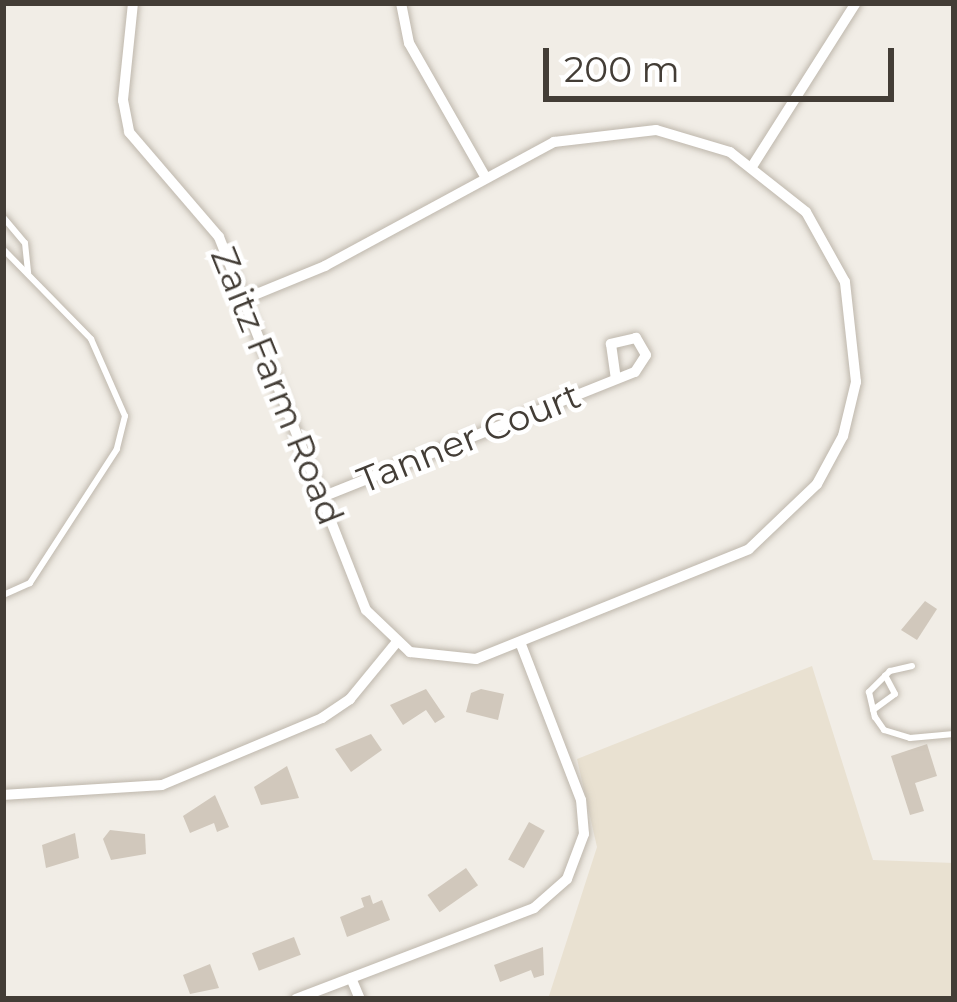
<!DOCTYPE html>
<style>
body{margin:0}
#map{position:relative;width:957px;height:1002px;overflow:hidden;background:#f1ede6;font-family:Montserrat,sans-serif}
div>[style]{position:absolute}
.education>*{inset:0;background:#e9e1d1}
.building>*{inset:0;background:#d1c8bc;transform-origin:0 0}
.roads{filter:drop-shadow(0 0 3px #beb7ac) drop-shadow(0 0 3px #beb7ac)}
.lane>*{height:6px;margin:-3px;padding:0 3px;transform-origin:3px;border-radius:3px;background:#fff}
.street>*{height:10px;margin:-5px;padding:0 5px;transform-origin:5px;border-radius:5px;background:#fff}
span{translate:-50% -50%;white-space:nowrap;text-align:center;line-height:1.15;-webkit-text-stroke:9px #fff;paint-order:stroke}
.street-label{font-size:36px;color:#433d36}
.frame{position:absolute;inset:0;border:6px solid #433d36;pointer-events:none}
.scale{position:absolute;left:543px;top:48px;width:351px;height:54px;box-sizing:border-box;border:6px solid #433d36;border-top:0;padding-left:15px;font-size:36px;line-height:42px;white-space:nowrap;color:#433d36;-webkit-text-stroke:9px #fff;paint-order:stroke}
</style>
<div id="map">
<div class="education">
<i style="clip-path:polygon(812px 666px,873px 860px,954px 863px,954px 999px,548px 999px,597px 847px,577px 759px)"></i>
</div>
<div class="building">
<i style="clip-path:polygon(925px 601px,937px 609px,917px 640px,901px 630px)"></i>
<i style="clip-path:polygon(426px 689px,445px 717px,435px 723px,426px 710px,403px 725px,390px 705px)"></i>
<i style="clip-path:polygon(481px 689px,504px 694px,498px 720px,466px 712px,471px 693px)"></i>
<i style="clip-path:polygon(371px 734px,382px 750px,351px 772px,335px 749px)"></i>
<i style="clip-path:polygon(927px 744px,937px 776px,915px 783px,924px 811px,910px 815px,891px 756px)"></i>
<i style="clip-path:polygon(287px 766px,299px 798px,261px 805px,254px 787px)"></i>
<i style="clip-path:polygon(215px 795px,229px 827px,217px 832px,214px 823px,190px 833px,183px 816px)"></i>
<i style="left:529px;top:822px;width:18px;height:43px;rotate:29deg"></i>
<i style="clip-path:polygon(110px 830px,145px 834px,146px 854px,111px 860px,103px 839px)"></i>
<i style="clip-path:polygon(75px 833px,79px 858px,46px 868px,42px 845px)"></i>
<i style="left:466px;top:868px;width:21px;height:47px;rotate:55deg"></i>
<i style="clip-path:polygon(370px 895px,373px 904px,382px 900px,390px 920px,347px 937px,340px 917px,364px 907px,361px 898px)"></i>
<i style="left:294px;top:937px;width:19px;height:45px;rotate:69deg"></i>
<i style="clip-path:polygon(543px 947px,544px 975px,534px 978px,531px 970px,500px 982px,494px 965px)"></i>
<i style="clip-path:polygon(210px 964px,219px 988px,190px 994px,183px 975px)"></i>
</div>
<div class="roads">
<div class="lane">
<i style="left:3px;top:217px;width:34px;rotate:50deg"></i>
<i style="left:25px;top:243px;width:30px;rotate:84deg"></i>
<i style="left:3px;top:249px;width:126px;rotate:45.6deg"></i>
<i style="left:91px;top:339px;width:84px;rotate:66.2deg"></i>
<i style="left:125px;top:416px;width:34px;rotate:104deg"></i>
<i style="left:117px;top:449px;width:160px;rotate:123deg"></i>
<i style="left:30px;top:583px;width:30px;rotate:156deg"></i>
<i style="left:912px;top:666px;width:23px;rotate:167deg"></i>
<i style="left:890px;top:671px;width:30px;rotate:135deg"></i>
<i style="left:869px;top:692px;width:26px;rotate:77deg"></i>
<i style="left:875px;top:717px;width:16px;rotate:55deg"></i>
<i style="left:884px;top:730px;width:27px;rotate:17deg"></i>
<i style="left:910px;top:738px;width:44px;rotate:-5.2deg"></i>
<i style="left:873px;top:710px;width:27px;rotate:-36deg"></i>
<i style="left:895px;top:694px;width:21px;rotate:-118deg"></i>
</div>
<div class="street">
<i style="left:133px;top:3px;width:98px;rotate:95.9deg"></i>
<i style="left:123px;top:100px;width:33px;rotate:79deg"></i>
<i style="left:129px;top:132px;width:138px;rotate:49.4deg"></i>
<i style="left:219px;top:237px;width:401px;rotate:68.5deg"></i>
<i style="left:366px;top:610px;width:61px;rotate:43.7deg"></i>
<i style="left:410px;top:652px;width:66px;rotate:6.1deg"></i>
<i style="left:476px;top:659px;width:294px;rotate:-21.9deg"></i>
<i style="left:749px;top:549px;width:94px;rotate:-43.7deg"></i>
<i style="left:817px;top:484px;width:55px;rotate:-61.6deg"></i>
<i style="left:843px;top:436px;width:56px;rotate:-76.5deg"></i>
<i style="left:856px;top:382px;width:101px;rotate:-96.3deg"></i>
<i style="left:845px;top:282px;width:80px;rotate:-119.1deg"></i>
<i style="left:806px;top:212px;width:97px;rotate:-141.7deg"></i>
<i style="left:730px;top:152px;width:77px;rotate:-163.4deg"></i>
<i style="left:656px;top:130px;width:103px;rotate:173.3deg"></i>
<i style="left:554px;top:142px;width:260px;rotate:151.6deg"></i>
<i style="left:325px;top:266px;width:87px;rotate:157.8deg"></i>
<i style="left:401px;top:3px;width:41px;rotate:78.7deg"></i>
<i style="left:409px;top:43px;width:153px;rotate:60.3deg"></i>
<i style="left:753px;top:165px;width:192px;rotate:-57.6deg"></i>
<i style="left:322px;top:497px;width:337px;rotate:-21.8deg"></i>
<i style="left:635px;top:372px;width:20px;rotate:-57deg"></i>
<i style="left:646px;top:355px;width:20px;rotate:-120deg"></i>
<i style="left:636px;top:338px;width:26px;rotate:167deg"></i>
<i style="left:611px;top:344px;width:35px;rotate:82deg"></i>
<i style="left:3px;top:795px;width:159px;rotate:-3.6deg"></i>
<i style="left:162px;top:785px;width:173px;rotate:-22.7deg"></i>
<i style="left:322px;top:718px;width:34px;rotate:-34deg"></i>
<i style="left:350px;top:699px;width:72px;rotate:-50.6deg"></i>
<i style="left:351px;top:978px;width:23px;rotate:67deg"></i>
<i style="left:296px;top:999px;width:255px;rotate:-20.9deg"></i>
<i style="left:534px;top:908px;width:44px;rotate:-41.3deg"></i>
<i style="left:567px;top:879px;width:48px;rotate:-69.3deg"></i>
<i style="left:584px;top:834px;width:34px;rotate:-95deg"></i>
<i style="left:581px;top:800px;width:169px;rotate:-111.1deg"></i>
</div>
</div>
<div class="street-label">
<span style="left:277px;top:386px;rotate:68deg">Zaitz Farm Road</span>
<span style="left:469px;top:438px;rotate:-22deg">Tanner Court</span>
</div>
<div class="frame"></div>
<div class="scale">200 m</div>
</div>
